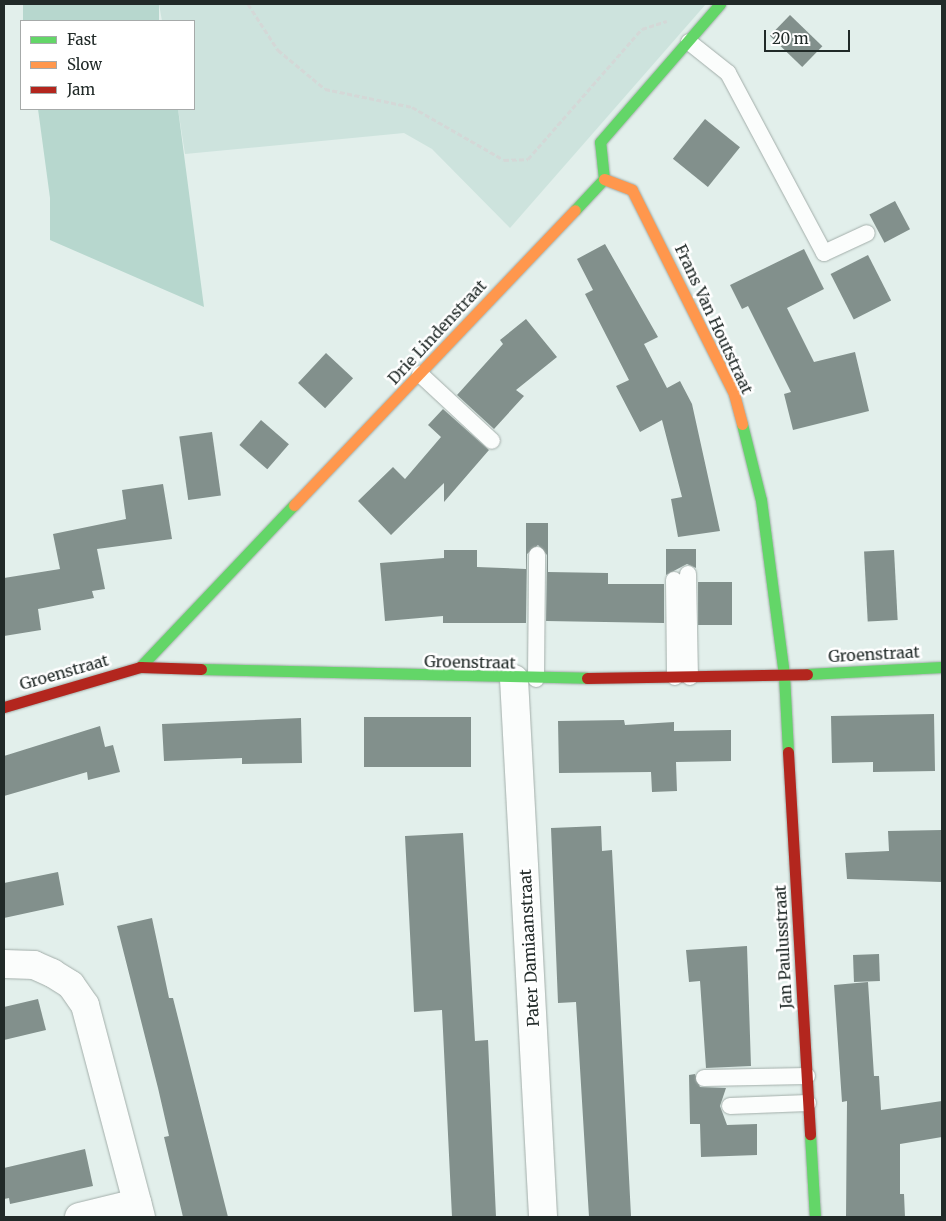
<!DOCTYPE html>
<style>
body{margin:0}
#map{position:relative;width:946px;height:1221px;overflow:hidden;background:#e2efeb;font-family:Merriweather,serif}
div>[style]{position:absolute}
.green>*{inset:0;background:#cde3dd}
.forest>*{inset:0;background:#b7d7ce;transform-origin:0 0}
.building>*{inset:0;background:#82908c;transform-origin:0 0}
.path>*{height:3px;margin-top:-1.5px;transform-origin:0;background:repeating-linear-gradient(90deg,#d4d8d7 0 5px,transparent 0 7.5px)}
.roads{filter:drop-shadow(0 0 1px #a3aeaa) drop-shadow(0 0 1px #a3aeaa)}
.lane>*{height:16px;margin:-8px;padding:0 8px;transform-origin:8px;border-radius:8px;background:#fbfdfc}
.street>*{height:28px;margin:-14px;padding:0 14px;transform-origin:14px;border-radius:14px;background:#fbfdfc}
.fast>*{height:11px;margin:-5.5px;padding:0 5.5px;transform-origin:5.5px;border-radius:5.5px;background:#63d668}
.slow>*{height:11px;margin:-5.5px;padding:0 5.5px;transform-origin:5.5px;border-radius:5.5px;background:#ff974d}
.jam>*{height:11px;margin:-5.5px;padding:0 5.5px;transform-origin:5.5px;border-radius:5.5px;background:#b3261e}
span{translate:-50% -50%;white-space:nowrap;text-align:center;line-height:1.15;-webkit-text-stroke:5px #fff;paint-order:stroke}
.street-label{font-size:16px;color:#212a28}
.frame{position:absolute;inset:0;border:5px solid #212a28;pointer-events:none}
.legend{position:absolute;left:20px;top:20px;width:175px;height:90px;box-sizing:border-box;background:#fff;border:1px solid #a6aaa9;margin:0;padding:6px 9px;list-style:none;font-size:15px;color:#212a28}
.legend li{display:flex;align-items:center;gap:10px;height:25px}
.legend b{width:25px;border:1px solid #a6aaa9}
.scale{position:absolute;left:764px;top:30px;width:86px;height:22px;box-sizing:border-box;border:2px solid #212a28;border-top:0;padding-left:6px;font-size:15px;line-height:18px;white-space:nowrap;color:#212a28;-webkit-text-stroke:4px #fff;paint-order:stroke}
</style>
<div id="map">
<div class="green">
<i style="clip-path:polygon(159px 4px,706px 4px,510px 228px,432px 149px,404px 133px,185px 154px,178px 109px,194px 109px,194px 21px,162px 21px)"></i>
</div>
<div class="forest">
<i style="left:23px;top:4px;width:136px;height:17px"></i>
<i style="clip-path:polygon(38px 109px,178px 109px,204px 307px,50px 240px,50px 198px)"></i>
</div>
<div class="building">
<i style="left:790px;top:15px;width:45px;height:29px;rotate:44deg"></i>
<i style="left:705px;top:119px;width:45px;height:51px;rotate:39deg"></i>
<i style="left:895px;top:201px;width:32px;height:29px;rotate:62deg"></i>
<i style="clip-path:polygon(605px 244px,658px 337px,644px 344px,667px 388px,680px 381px,692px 404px,720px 531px,678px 537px,671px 499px,682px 497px,662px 420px,640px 432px,616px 386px,629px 380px,585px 294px,593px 290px,577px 259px)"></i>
<i style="clip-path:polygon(804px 249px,824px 289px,787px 308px,814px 362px,855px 352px,869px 411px,793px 430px,784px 394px,791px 392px,748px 306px,742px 309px,730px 285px)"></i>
<i style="left:868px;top:255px;width:51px;height:42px;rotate:63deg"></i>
<i style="clip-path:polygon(526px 319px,557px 357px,516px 390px,524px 396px,494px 429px,457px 395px,503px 344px,500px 340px)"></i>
<i style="left:326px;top:353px;width:37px;height:41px;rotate:43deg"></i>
<i style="clip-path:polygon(443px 409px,489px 450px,444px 502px,444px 483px,391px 535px,358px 501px,393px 467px,405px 479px,441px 437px,428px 425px)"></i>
<i style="left:261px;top:420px;width:37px;height:33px;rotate:41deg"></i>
<i style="left:212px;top:432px;width:64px;height:33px;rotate:82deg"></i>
<i style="clip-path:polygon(163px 484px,172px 539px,97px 549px,105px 589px,92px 591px,94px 598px,38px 609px,41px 630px,4px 636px,4px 578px,60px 569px,53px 534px,126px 519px,122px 490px)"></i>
<i style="clip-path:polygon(526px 523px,548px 523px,548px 572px,608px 573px,608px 584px,664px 584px,664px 623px,546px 621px,547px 555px,538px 545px,527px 554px,526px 623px,443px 623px,443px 616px,385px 621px,380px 563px,444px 558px,444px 550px,477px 550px,477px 567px,526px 569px)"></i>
<i style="clip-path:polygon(666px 549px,696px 549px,696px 568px,687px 564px,666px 575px)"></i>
<i style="left:894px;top:550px;width:70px;height:30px;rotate:87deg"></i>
<i style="left:698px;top:582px;width:34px;height:43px"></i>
<i style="clip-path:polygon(934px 714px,935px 771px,873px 772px,873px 762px,832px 763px,831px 716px)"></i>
<i style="left:471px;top:717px;width:50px;height:107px;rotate:90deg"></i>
<i style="clip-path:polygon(301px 718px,302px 763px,242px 764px,242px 758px,164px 761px,162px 724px)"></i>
<i style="clip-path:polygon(624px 720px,625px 725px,674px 722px,674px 731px,731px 730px,731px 761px,676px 762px,677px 791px,652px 792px,651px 772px,559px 773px,558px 721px)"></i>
<i style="clip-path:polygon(100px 726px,105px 747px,113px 745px,120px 772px,88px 780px,87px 772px,4px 796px,4px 756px)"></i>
<i style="clip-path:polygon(601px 826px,602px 851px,612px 850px,631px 1216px,589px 1217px,576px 1002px,558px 1003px,551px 828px)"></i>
<i style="clip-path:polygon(942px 830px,942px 882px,847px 879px,845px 853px,889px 851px,888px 831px)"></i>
<i style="clip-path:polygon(463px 833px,475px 1041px,488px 1040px,496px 1217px,452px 1217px,442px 1010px,414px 1012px,405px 836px)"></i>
<i style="clip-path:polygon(58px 872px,64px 905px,4px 918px,4px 883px)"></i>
<i style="clip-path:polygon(152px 918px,169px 998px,173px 998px,228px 1217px,183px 1217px,164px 1137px,169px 1136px,158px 1088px,117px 926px)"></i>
<i style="clip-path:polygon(747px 946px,751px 1066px,706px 1068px,700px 981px,689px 982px,686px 950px)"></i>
<i style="left:879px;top:954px;width:27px;height:26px;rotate:88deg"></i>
<i style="clip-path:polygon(868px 982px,874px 1076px,879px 1076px,881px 1110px,942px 1101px,942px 1137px,900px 1144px,900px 1194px,904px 1194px,905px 1217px,846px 1217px,847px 1101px,842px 1102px,834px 985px)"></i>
<i style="clip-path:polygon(38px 999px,46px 1030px,4px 1040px,4px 1007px)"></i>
<i style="clip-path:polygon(695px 1074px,700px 1087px,726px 1088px,720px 1106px,727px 1125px,757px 1124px,757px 1155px,701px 1157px,700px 1124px,690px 1124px,689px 1075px)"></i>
<i style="clip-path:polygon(85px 1149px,93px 1186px,10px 1204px,9px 1198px,4px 1199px,4px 1168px)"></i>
</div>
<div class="path">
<i style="left:248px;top:4px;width:55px;rotate:56.9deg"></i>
<i style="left:278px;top:50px;width:61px;rotate:39.7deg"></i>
<i style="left:325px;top:89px;width:89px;rotate:11.7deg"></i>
<i style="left:412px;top:107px;width:106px;rotate:29.9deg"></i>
<i style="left:504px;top:160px;width:24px;rotate:-2deg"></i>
<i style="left:528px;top:159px;width:173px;rotate:-48.8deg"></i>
<i style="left:642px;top:29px;width:26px;rotate:-18deg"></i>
</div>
<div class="roads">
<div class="lane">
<i style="left:689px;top:42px;width:50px;rotate:38.5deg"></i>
<i style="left:728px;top:73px;width:204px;rotate:61.9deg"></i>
<i style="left:824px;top:253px;width:47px;rotate:-24.9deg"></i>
<i style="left:420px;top:374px;width:98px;rotate:42.9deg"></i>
<i style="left:688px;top:574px;width:103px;rotate:88.9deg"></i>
<i style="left:674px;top:580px;width:97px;rotate:89.4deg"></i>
<i style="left:536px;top:679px;width:124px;rotate:-89.5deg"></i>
<i style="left:704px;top:1078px;width:103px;rotate:-1.1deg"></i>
<i style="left:730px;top:1106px;width:78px;rotate:-2.2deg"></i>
</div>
<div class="street">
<i style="left:514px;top:679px;width:539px;rotate:86.91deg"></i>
<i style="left:4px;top:964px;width:30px;rotate:2deg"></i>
<i style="left:34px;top:965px;width:20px;rotate:24deg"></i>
<i style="left:52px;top:973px;width:22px;rotate:32deg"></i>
<i style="left:71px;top:985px;width:24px;rotate:55deg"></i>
<i style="left:85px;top:1005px;width:219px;rotate:75.2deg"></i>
<i style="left:79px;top:1217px;width:60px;rotate:-13.6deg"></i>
</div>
<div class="fast">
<i style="left:575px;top:210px;width:42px;rotate:-46.9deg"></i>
<i style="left:604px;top:179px;width:37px;rotate:-96deg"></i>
<i style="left:600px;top:142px;width:183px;rotate:-49deg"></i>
<i style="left:742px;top:424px;width:78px;rotate:76deg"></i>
<i style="left:761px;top:500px;width:177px;rotate:82.5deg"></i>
<i style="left:784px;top:675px;width:77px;rotate:87deg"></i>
<i style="left:140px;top:667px;width:224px;rotate:-46.5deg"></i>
<i style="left:201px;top:669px;width:386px;rotate:1.3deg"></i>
<i style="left:807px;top:674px;width:135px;rotate:-3deg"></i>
<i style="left:810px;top:1134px;width:83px;rotate:86.6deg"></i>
</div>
<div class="slow">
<i style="left:604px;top:179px;width:30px;rotate:21deg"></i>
<i style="left:632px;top:190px;width:228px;rotate:63.4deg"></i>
<i style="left:734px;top:394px;width:31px;rotate:75deg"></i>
<i style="left:294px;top:505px;width:407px;rotate:-46.4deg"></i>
</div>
<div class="jam">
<i style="left:587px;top:678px;width:220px;rotate:-1deg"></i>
<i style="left:4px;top:707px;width:142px;rotate:-16.4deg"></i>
<i style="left:140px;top:667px;width:61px;rotate:1.9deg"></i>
<i style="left:788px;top:752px;width:383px;rotate:86.7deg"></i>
</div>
</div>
<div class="street-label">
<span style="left:714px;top:319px;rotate:65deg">Frans Van Houtstraat</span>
<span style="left:437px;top:332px;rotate:-47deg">Drie Lindenstraat</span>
<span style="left:874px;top:654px;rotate:-3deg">Groenstraat</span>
<span style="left:470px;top:662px;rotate:1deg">Groenstraat</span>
<span style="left:64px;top:672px;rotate:-16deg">Groenstraat</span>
<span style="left:783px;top:947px;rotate:-93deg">Jan Paulusstraat</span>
<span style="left:529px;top:948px;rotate:-93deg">Pater Damiaanstraat</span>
</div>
<div class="frame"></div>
<ul class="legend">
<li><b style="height:6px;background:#63d668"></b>Fast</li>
<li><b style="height:6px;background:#ff974d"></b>Slow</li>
<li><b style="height:6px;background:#b3261e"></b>Jam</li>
</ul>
<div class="scale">20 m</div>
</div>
